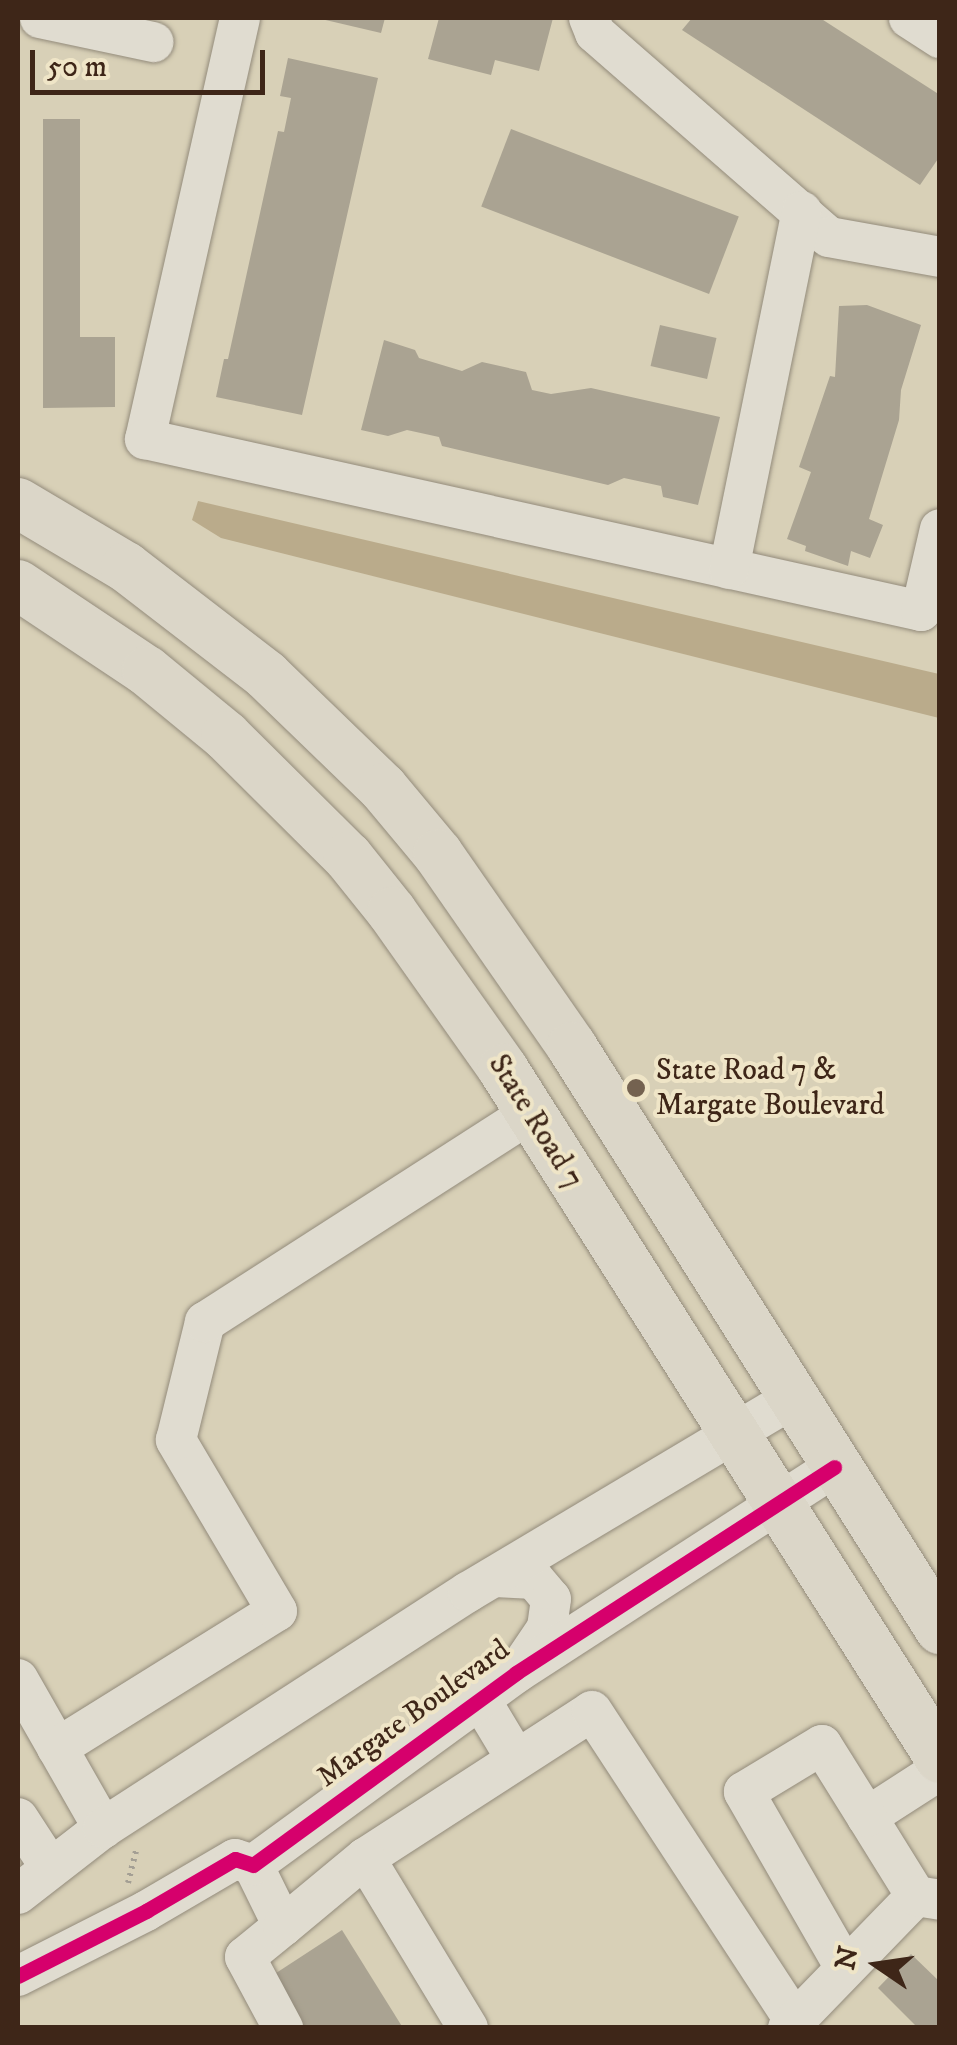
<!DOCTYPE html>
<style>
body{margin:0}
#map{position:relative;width:957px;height:2045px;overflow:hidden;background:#d8d0b7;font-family:"IM FELL DW Pica",serif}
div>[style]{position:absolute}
.water>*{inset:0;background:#baab8b}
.building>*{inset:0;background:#aaa392;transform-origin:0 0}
.path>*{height:6px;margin-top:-3px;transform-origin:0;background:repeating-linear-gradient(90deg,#a49f94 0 2.5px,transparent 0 7.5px)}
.roads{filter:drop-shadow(0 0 2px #938b7b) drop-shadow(0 0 2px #938b7b)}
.minor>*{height:40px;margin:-20px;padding:0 20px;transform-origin:20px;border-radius:20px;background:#e0dcd0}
.major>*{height:50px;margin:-25px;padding:0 25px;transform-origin:25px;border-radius:25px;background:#dbd6c8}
.cycleway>*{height:15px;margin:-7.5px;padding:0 7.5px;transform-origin:7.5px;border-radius:7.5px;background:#d6006c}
.dots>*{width:28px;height:28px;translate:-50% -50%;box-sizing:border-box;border:5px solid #efe5c7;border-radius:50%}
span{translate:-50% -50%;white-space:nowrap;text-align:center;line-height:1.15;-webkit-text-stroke:8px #efe5c7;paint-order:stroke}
.poi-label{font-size:30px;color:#3e2618}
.left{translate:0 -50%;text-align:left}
.street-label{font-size:30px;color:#3e2618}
.frame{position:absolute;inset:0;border:20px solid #3e2618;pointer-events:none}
.north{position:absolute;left:827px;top:1915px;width:100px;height:100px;-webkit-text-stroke:8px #efe5c7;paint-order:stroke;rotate:283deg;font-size:28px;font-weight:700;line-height:40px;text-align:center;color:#3e2618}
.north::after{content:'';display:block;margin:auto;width:35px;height:45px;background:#3e2618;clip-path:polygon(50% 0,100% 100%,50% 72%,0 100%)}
.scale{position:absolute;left:30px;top:50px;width:235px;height:45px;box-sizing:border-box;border:5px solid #3e2618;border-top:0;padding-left:12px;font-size:30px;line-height:35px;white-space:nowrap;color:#3e2618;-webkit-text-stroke:8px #efe5c7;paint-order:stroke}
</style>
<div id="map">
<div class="water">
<i style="clip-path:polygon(198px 501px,939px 674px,939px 718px,221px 538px,192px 520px)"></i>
</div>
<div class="building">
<i style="clip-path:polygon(317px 18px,385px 18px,381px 33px)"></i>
<i style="clip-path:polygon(439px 18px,553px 18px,539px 71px,495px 60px,491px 75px,428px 59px)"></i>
<i style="clip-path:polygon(692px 18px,820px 18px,940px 95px,940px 156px,920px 185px,682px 30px)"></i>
<i style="clip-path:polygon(288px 58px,378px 78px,302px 415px,216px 397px,224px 359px,228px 359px,278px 131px,284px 132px,291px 98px,280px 96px)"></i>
<i style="clip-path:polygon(43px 119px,80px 119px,80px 337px,115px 337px,115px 407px,43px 408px)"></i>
<i style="left:511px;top:129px;width:244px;height:83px;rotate:21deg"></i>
<i style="clip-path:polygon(867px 305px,921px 325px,901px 390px,899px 420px,869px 519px,883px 525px,870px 558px,851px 551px,848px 566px,805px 551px,806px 546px,787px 539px,811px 472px,799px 467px,830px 376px,835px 377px,839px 306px)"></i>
<i style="left:660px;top:325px;width:58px;height:42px;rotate:13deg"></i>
<i style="clip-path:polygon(384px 340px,415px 350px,419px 358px,462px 371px,482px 362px,526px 372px,532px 390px,551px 394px,591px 388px,720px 417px,698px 505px,663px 497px,661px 486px,624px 478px,608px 485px,442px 446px,439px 437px,407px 430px,388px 436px,361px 430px)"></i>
<i style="clip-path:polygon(342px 1930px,403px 2028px,302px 2028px,270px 1977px)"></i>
<i style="clip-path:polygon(911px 1954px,940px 1982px,940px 2028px,918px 2028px,878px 1988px)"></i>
</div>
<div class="path">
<i style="left:128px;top:1883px;width:36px;rotate:-76deg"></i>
</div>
<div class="roads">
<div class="minor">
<i style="left:40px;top:18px;width:116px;rotate:12deg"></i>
<i style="left:240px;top:18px;width:432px;rotate:102.7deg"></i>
<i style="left:145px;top:439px;width:795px;rotate:12.5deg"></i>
<i style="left:921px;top:611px;width:84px;rotate:-77deg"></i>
<i style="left:589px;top:18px;width:16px;rotate:68deg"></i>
<i style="left:595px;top:33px;width:310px;rotate:41.1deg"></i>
<i style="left:829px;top:237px;width:113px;rotate:10.2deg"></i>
<i style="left:909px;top:18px;width:37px;rotate:33deg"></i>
<i style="left:729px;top:569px;width:365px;rotate:-78.5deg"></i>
<i style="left:495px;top:1577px;width:39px;rotate:3deg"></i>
<i style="left:534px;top:1579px;width:26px;rotate:50deg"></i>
<i style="left:551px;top:1599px;width:29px;rotate:98deg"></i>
<i style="left:547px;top:1628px;width:41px;rotate:124.1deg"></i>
<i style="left:18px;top:1679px;width:172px;rotate:60.3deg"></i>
<i style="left:480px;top:1699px;width:70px;rotate:59deg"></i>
<i style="left:57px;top:1748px;width:259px;rotate:-31.9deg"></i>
<i style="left:277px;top:1611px;width:199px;rotate:-120.6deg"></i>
<i style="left:176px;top:1440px;width:122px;rotate:-76.2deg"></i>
<i style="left:205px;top:1322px;width:386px;rotate:-32.7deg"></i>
<i style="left:18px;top:1818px;width:59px;rotate:56.9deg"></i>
<i style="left:365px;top:1858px;width:270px;rotate:-32.9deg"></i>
<i style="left:592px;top:1711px;width:371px;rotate:56.8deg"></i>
<i style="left:253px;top:1865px;width:68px;rotate:63.8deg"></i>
<i style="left:283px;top:1926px;width:49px;rotate:140.8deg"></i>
<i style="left:245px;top:1957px;width:81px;rotate:61.8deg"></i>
<i style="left:18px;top:1894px;width:108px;rotate:-37.8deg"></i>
<i style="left:103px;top:1828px;width:435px;rotate:-32.9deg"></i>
<i style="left:468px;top:1592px;width:377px;rotate:-30.8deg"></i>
<i style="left:916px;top:1896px;width:93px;rotate:-121.8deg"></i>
<i style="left:867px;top:1817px;width:87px;rotate:-32.8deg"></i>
<i style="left:283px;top:1926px;width:107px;rotate:-39.7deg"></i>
<i style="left:365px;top:1858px;width:199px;rotate:58.8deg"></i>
<i style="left:844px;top:1966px;width:201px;rotate:-119.9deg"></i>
<i style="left:744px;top:1792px;width:91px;rotate:-31.1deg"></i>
<i style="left:822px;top:1745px;width:85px;rotate:58deg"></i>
<i style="left:18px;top:1976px;width:144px;rotate:-26.9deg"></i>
<i style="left:146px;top:1911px;width:103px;rotate:-30.3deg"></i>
<i style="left:235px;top:1859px;width:19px;rotate:18deg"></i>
<i style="left:253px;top:1865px;width:326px;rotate:-36.1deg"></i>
<i style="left:516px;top:1673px;width:379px;rotate:-32.9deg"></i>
<i style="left:788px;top:2028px;width:184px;rotate:-45.9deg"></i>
<i style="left:916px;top:1896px;width:24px;rotate:9deg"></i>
</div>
<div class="major">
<i style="left:18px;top:503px;width:126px;rotate:30.7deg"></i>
<i style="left:126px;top:567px;width:177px;rotate:37.6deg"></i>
<i style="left:266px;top:675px;width:163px;rotate:44deg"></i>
<i style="left:383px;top:788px;width:86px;rotate:50.2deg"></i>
<i style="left:438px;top:854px;width:235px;rotate:55.2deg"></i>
<i style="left:572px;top:1047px;width:689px;rotate:57.69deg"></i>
<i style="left:18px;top:585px;width:155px;rotate:33.7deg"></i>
<i style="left:147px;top:671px;width:102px;rotate:39.4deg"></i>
<i style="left:226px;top:736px;width:172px;rotate:44.8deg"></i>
<i style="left:348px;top:857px;width:70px;rotate:51.3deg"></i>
<i style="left:392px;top:912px;width:192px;rotate:54.7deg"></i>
<i style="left:503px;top:1069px;width:816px;rotate:57.61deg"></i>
</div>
</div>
<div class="cycleway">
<i style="left:18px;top:1976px;width:144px;rotate:-26.9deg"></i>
<i style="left:146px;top:1911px;width:103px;rotate:-30.3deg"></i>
<i style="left:235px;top:1859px;width:19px;rotate:18deg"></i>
<i style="left:253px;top:1865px;width:326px;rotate:-36.1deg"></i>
<i style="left:516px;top:1673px;width:379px;rotate:-32.9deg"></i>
</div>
<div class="dots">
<i style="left:636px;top:1088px;background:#746250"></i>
</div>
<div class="poi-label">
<span class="left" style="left:656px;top:1088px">State Road 7 &amp;<br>Margate Boulevard</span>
</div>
<div class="street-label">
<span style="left:535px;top:1122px;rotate:58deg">State Road 7</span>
<span style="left:414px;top:1714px;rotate:-36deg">Margate Boulevard</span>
</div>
<div class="frame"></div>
<div class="north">N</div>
<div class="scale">50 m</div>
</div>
